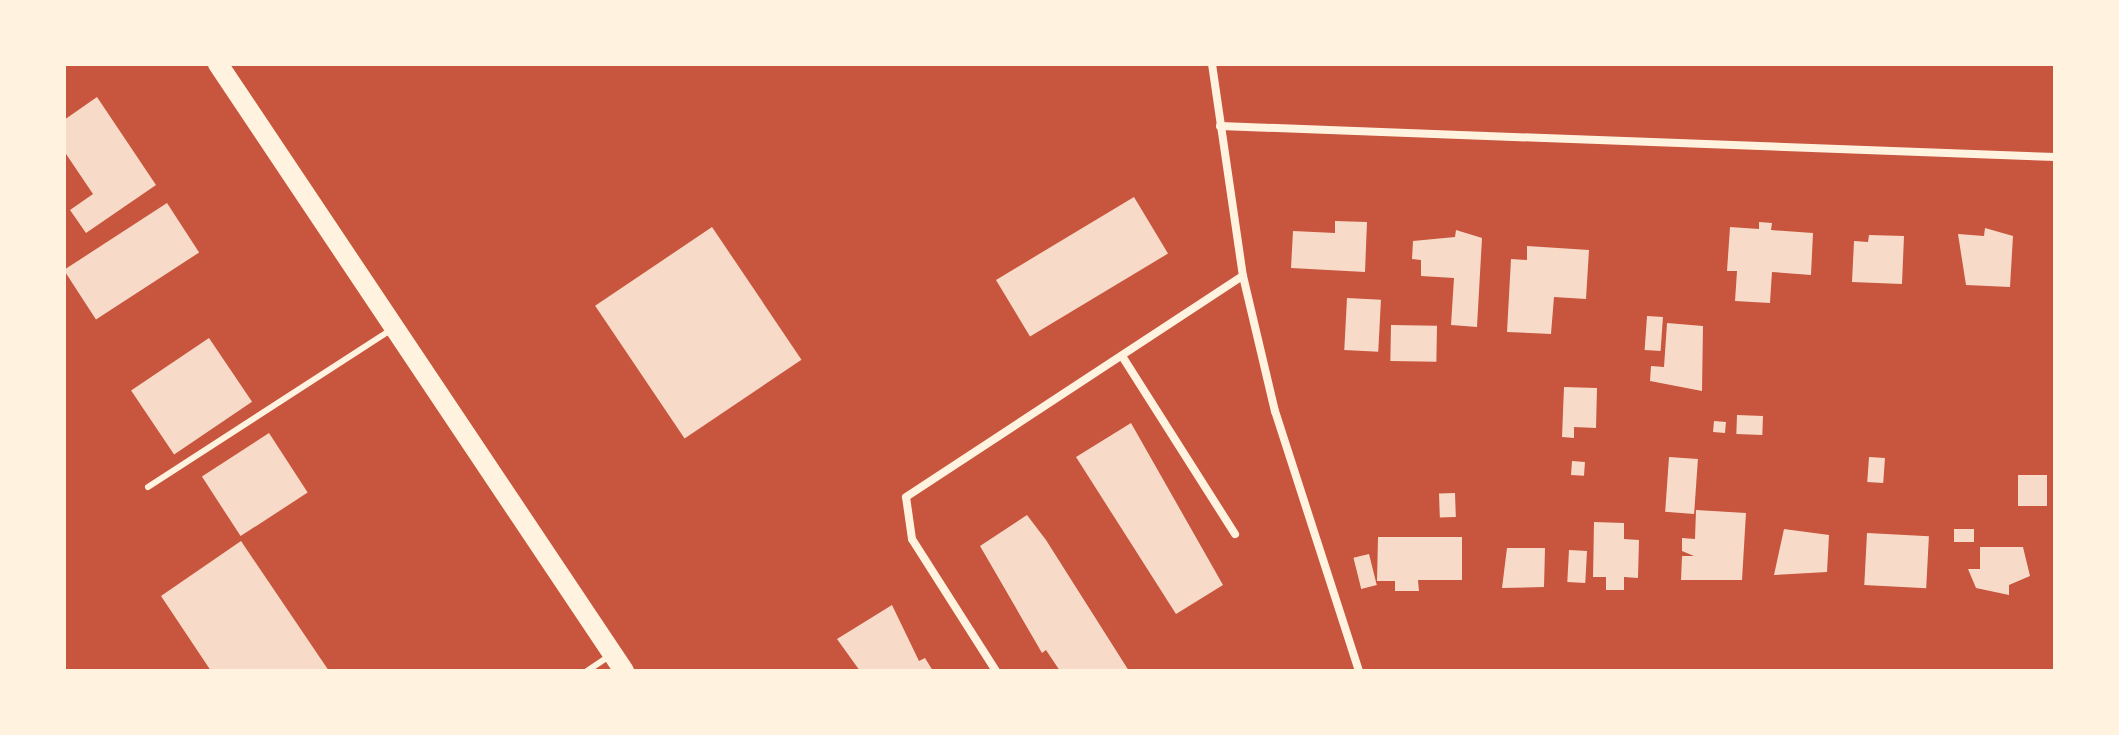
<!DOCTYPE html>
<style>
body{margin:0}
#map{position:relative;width:2119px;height:735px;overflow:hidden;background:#c8553d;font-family:Quicksand,sans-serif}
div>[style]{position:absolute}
.building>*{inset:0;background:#f7dbc8;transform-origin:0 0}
.service>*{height:6px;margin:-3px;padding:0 3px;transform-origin:3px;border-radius:3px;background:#fff3e0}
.minor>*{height:8px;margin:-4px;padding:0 4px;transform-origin:4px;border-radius:4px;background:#fff3e0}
.primary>*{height:20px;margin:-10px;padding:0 10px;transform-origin:10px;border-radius:10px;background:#fff3e0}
span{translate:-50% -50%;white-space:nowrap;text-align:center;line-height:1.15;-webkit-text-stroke:8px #fff3e0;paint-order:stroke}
.frame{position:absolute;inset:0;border:66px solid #fff3e0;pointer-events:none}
</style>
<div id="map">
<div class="building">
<i style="clip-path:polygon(97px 97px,156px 185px,86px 233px,70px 210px,93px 194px,64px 151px,64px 120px)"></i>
<i style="left:1134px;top:197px;width:66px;height:161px;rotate:59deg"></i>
<i style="left:167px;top:203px;width:59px;height:123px;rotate:57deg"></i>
<i style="clip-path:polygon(1335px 221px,1367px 222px,1365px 272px,1291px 268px,1293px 231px,1335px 233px)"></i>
<i style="clip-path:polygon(1759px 222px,1772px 223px,1771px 230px,1813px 233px,1811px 275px,1772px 272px,1770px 303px,1735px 301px,1737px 271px,1727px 271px,1730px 227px,1759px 229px)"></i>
<i style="left:712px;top:227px;width:160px;height:141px;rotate:56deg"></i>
<i style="clip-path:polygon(1985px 228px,2013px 236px,2010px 287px,1966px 285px,1958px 234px,1984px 236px)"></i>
<i style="clip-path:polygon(1456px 230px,1482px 238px,1477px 327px,1451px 325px,1454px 278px,1421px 276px,1421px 260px,1412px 259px,1413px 241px,1455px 237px)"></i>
<i style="clip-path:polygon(1869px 235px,1904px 236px,1902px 284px,1852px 282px,1854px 241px,1868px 242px)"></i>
<i style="clip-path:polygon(1527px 246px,1589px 250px,1586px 299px,1554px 297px,1551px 334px,1507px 332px,1511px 259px,1527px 260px)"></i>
<i style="left:1347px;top:298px;width:34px;height:52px;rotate:3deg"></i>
<i style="left:1647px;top:316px;width:16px;height:34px;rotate:4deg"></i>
<i style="clip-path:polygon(1667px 323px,1703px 326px,1702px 391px,1650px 381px,1651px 366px,1664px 367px)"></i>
<i style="left:1391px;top:325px;width:46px;height:36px;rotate:1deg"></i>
<i style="left:209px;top:338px;width:77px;height:94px;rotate:56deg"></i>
<i style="clip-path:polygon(1564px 387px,1597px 388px,1596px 428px,1574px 427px,1574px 438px,1562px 437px)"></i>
<i style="left:1737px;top:415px;width:26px;height:19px;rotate:2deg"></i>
<i style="left:1714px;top:421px;width:12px;height:11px;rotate:5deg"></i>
<i style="clip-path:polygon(1131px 423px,1223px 585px,1176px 614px,1076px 457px)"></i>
<i style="left:269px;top:433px;width:71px;height:80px;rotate:57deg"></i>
<i style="left:1669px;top:457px;width:29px;height:55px;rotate:4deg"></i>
<i style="left:1869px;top:457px;width:16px;height:25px;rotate:4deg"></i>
<i style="left:1572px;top:461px;width:13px;height:14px;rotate:4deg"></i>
<i style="left:2018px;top:475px;width:29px;height:31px"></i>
<i style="left:1455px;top:493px;width:24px;height:16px;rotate:88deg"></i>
<i style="clip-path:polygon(1696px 510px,1746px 513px,1742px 580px,1681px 580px,1682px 556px,1694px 556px,1682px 551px,1682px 538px,1695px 539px)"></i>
<i style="clip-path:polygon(1027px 515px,1046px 540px,1129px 671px,1060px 671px,1046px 650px,1042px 653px,980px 546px)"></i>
<i style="clip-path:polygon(1594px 522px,1624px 523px,1624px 539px,1639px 540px,1638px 578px,1624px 577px,1624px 590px,1606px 590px,1606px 577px,1593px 577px)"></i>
<i style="clip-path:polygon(1784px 529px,1829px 535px,1827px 572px,1774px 575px)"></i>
<i style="left:1954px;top:529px;width:20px;height:13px"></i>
<i style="left:1867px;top:533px;width:62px;height:52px;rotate:3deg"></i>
<i style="clip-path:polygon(1378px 537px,1462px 537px,1462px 580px,1418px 580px,1419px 591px,1395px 591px,1395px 581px,1377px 581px)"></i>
<i style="clip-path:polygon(241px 541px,329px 671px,211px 671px,161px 596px)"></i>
<i style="clip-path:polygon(1980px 547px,2023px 547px,2030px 576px,2009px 585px,2009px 595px,1976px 588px,1968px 569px,1980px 569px)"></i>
<i style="clip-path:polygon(1507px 548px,1545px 548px,1544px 587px,1502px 588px)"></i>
<i style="left:1569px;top:550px;width:18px;height:32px;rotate:3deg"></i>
<i style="left:1369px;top:554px;width:32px;height:16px;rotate:76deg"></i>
<i style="clip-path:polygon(892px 605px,919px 661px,925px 658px,933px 671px,860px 671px,837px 639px)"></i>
</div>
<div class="service">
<i style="left:148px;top:487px;width:289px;rotate:-32.9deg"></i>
<i style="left:587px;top:671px;width:27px;rotate:-34deg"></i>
</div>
<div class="minor">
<i style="left:1212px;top:64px;width:214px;rotate:81.7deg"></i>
<i style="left:1243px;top:276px;width:139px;rotate:76.7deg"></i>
<i style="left:1275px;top:411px;width:273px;rotate:72.1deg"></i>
<i style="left:1220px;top:126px;width:836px;rotate:2.13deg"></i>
<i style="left:1122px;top:356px;width:211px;rotate:57.6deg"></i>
<i style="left:996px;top:671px;width:156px;rotate:-122.5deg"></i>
<i style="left:912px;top:539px;width:42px;rotate:-98.1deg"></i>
<i style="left:906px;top:497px;width:403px;rotate:-33.3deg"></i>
</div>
<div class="primary">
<i style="left:218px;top:64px;width:730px;rotate:56.22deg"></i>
</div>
<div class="frame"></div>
</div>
